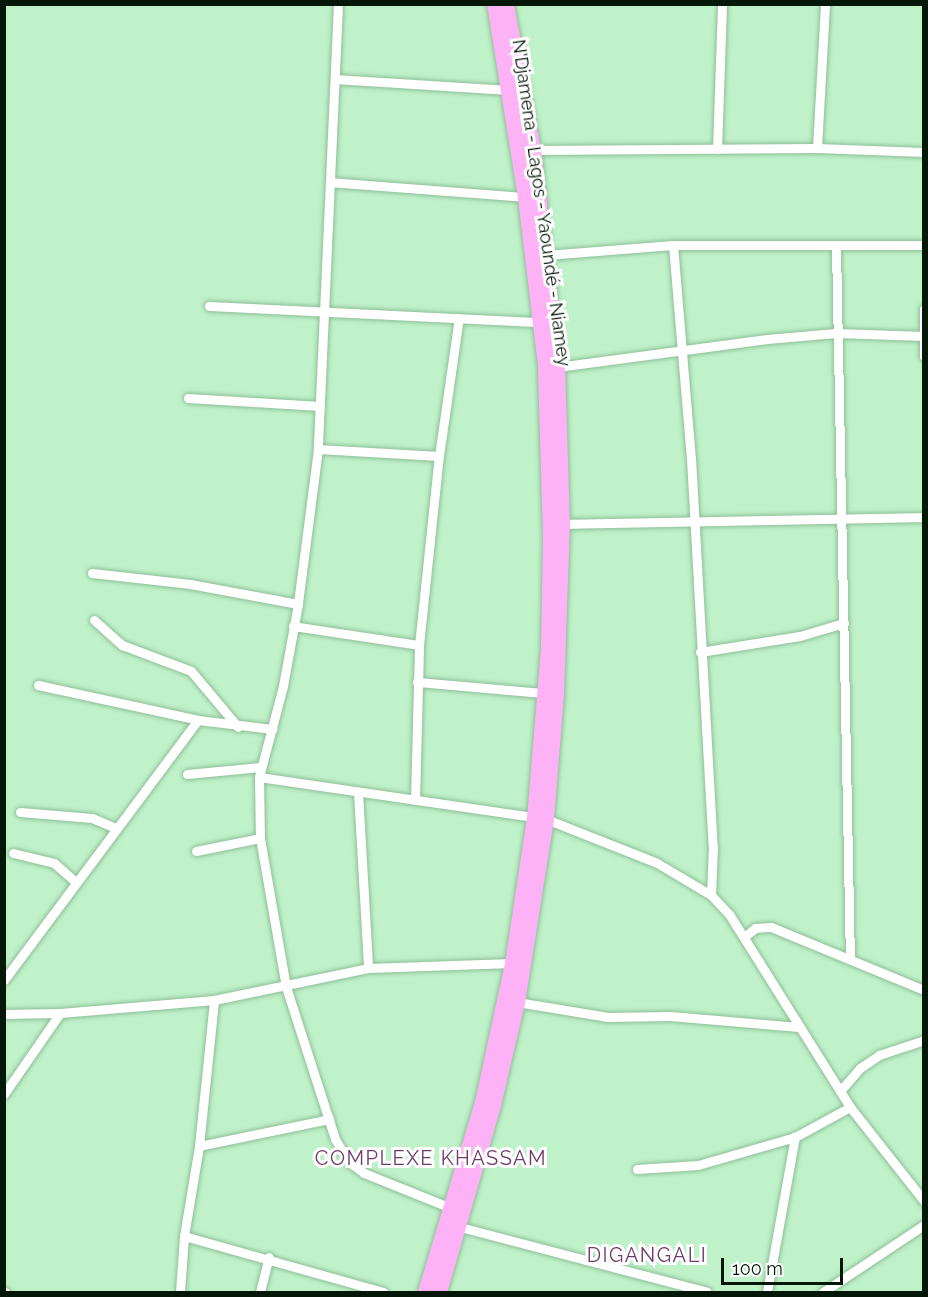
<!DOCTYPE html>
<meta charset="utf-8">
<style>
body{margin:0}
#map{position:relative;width:928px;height:1297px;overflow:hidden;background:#c0f2ca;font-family:Raleway,sans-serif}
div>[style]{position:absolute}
.roads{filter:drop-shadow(0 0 2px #8ebf98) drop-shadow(0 0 2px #8ebf98)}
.minor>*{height:9px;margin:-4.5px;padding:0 4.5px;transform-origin:4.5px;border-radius:4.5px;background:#fff}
.highway>*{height:15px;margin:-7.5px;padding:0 7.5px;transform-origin:7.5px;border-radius:7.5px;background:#feb2f6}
span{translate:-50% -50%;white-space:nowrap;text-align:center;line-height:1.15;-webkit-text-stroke:6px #fff;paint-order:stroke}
.street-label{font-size:18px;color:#041709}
.neighbourhood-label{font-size:20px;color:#6f3b6b;letter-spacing:1.5px}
.frame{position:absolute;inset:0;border:6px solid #041709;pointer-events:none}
.scale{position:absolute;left:721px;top:1258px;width:122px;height:27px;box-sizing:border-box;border:3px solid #041709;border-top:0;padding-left:8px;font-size:18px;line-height:21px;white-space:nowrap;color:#041709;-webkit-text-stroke:4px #fff;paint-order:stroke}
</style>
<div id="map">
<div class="roads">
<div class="minor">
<i style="left:338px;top:4px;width:445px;rotate:92.6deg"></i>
<i style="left:318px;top:449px;width:156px;rotate:97.4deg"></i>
<i style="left:298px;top:604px;width:83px;rotate:100.4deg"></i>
<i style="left:283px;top:686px;width:94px;rotate:104.8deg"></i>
<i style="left:259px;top:777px;width:61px;rotate:89.1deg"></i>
<i style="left:260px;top:838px;width:151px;rotate:80.1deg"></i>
<i style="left:286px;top:987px;width:160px;rotate:72.1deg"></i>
<i style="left:335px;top:1139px;width:27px;rotate:59deg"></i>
<i style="left:349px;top:1162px;width:19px;rotate:36deg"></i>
<i style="left:364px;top:1173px;width:94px;rotate:21.9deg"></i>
<i style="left:335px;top:79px;width:174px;rotate:3.6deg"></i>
<i style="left:817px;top:148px;width:144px;rotate:-86.8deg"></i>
<i style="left:717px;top:149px;width:145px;rotate:-88deg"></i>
<i style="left:533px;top:150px;width:284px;rotate:-0.4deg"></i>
<i style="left:817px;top:148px;width:107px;rotate:2.1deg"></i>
<i style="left:330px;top:182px;width:196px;rotate:4.4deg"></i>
<i style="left:673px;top:245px;width:214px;rotate:85.2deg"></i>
<i style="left:691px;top:458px;width:389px;rotate:86.8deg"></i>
<i style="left:713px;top:846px;width:49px;rotate:92.3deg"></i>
<i style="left:836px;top:246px;width:713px;rotate:88.88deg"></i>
<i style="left:546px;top:255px;width:127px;rotate:-4.5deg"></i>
<i style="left:673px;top:245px;width:251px"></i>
<i style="left:209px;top:306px;width:332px;rotate:2.8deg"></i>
<i style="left:924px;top:309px;width:47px;rotate:90deg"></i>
<i style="left:557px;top:367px;width:212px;rotate:-7.6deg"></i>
<i style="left:767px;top:339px;width:69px;rotate:-5deg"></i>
<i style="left:836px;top:333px;width:88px;rotate:2deg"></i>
<i style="left:188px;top:398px;width:132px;rotate:3.5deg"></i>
<i style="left:318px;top:449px;width:121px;rotate:3.3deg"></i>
<i style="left:562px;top:524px;width:362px;rotate:-1.1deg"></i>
<i style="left:92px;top:573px;width:99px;rotate:6.4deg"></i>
<i style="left:190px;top:584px;width:110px;rotate:10.5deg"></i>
<i style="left:94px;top:620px;width:38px;rotate:42deg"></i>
<i style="left:122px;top:645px;width:74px;rotate:20.6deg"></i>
<i style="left:191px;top:671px;width:73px;rotate:50deg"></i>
<i style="left:293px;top:626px;width:127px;rotate:8.6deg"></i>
<i style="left:700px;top:652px;width:101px;rotate:-9.1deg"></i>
<i style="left:800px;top:636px;width:46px;rotate:-16.5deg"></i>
<i style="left:417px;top:682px;width:127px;rotate:5deg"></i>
<i style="left:38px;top:685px;width:164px;rotate:12.3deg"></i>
<i style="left:198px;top:720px;width:75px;rotate:6.9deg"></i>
<i style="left:187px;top:774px;width:74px;rotate:-5.4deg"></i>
<i style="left:259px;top:777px;width:290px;rotate:8.3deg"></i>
<i style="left:546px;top:819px;width:119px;rotate:21.6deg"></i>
<i style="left:657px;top:863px;width:63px;rotate:30.7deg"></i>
<i style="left:711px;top:895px;width:26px;rotate:47deg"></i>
<i style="left:729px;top:914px;width:228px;rotate:57.9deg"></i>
<i style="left:850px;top:1107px;width:120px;rotate:51.8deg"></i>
<i style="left:358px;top:792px;width:176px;rotate:86.7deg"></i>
<i style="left:415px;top:800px;width:155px;rotate:-88.5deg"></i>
<i style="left:419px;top:645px;width:190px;rotate:-84deg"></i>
<i style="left:439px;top:456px;width:139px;rotate:-81.8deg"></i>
<i style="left:20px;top:812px;width:72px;rotate:4.8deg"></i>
<i style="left:92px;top:818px;width:26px;rotate:23deg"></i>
<i style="left:196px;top:851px;width:65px;rotate:-11.5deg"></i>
<i style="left:13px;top:853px;width:42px;rotate:13.7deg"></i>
<i style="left:54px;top:863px;width:29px;rotate:41deg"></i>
<i style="left:744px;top:937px;width:14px;rotate:-39deg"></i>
<i style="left:755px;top:928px;width:16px;rotate:-4deg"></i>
<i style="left:771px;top:927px;width:165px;rotate:22.4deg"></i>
<i style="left:4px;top:980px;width:324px;rotate:-53.3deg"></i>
<i style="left:517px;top:1002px;width:92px;rotate:9.4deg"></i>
<i style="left:608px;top:1017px;width:62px;rotate:-0.9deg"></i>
<i style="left:670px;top:1016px;width:129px;rotate:4.9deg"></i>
<i style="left:4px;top:1014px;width:56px;rotate:-1deg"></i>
<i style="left:60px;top:1013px;width:155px;rotate:-4.8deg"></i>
<i style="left:214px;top:1000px;width:157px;rotate:-11.7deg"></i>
<i style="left:368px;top:968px;width:144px;rotate:-2deg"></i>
<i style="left:840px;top:1091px;width:30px;rotate:-49deg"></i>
<i style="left:860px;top:1068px;width:23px;rotate:-34deg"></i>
<i style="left:879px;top:1055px;width:47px;rotate:-18.4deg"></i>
<i style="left:4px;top:1094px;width:98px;rotate:-55.3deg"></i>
<i style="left:199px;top:1146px;width:133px;rotate:-11.7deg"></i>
<i style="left:637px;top:1169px;width:61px;rotate:-3.8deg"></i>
<i style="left:698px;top:1165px;width:101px;rotate:-16.1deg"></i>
<i style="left:795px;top:1137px;width:63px;rotate:-28.6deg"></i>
<i style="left:460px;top:1227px;width:255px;rotate:14.7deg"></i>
<i style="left:184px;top:1236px;width:207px;rotate:15.7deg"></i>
<i style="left:4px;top:1292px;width:1px"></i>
<i style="left:180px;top:1292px;width:56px;rotate:-85.9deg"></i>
<i style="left:184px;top:1236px;width:91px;rotate:-80.5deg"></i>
<i style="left:199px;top:1146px;width:147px;rotate:-84.1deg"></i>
<i style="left:260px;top:1292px;width:36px;rotate:-76deg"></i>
<i style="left:767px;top:1292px;width:158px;rotate:-79.8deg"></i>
<i style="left:823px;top:1292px;width:121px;rotate:-33.6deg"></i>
</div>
<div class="highway">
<i style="left:425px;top:1292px;width:198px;rotate:-73.3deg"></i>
<i style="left:482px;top:1102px;width:142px;rotate:-77.8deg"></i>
<i style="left:512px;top:963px;width:147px;rotate:-81.4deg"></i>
<i style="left:534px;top:818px;width:171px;rotate:-85.3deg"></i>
<i style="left:548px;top:648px;width:110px;rotate:-89deg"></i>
<i style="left:550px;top:538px;width:173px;rotate:-91.7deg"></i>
<i style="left:545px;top:365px;width:169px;rotate:-96.8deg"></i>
<i style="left:525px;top:197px;width:195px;rotate:-99.1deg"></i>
<i style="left:439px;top:1292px;width:195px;rotate:-73.9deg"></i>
<i style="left:493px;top:1105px;width:106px;rotate:-76.9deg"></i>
<i style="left:517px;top:1002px;width:185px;rotate:-81deg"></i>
<i style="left:546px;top:819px;width:125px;rotate:-85.4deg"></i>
<i style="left:556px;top:694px;width:170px;rotate:-88deg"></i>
<i style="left:562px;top:524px;width:157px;rotate:-91.8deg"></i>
<i style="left:557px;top:367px;width:218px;rotate:-96.3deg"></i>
<i style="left:533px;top:150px;width:148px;rotate:-100.5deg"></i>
</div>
</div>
<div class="street-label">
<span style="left:541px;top:203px;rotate:82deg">N'Djamena - Lagos - Yaoundé - Niamey</span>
</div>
<div class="neighbourhood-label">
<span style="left:431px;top:1158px">COMPLEXE KHASSAM</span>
<span style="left:647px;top:1255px">DIGANGALI</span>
</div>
<div class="frame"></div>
<div class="scale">100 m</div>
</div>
